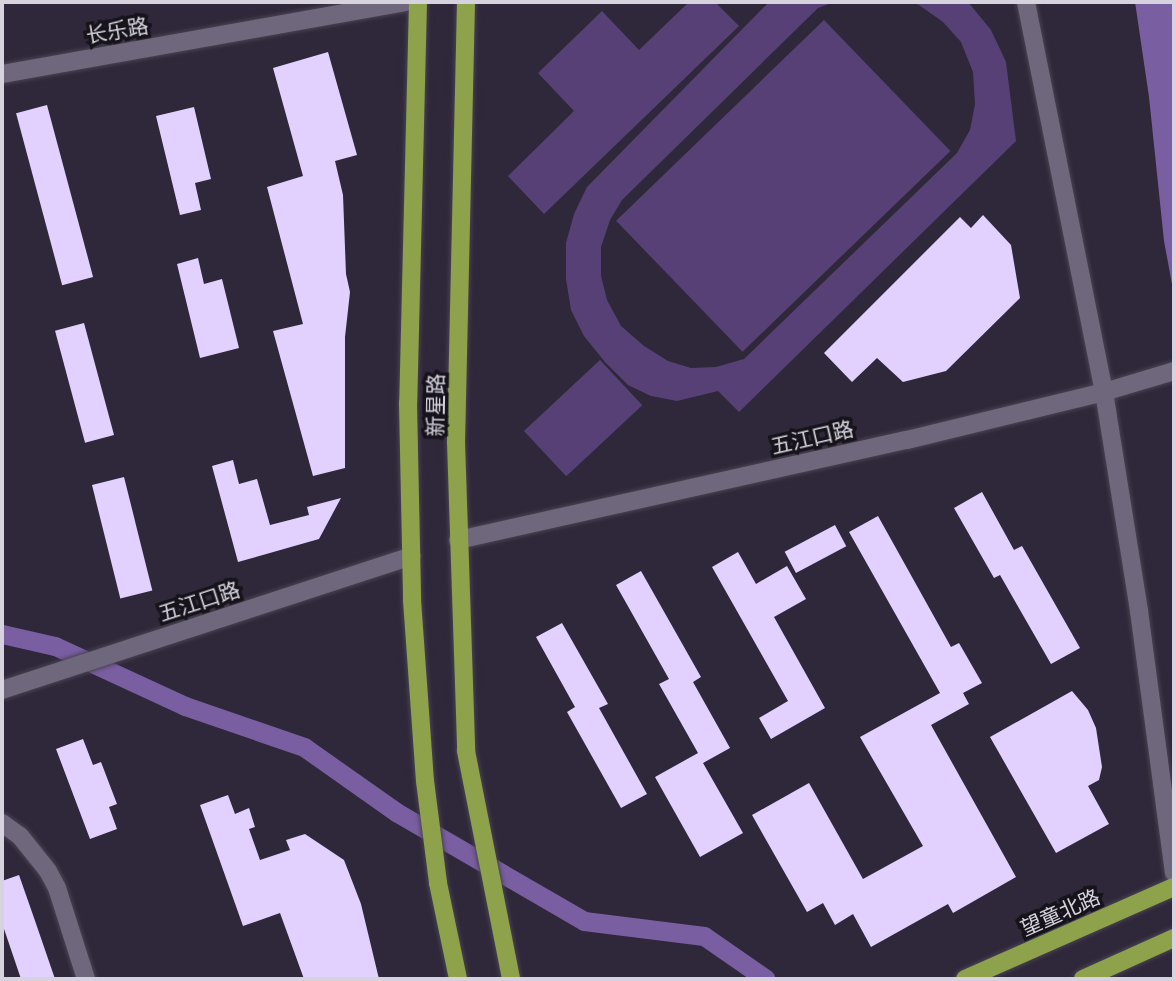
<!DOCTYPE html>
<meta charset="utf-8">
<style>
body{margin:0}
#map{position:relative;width:1176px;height:981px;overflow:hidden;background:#2f283a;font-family:Quicksand,"Noto Sans SC",sans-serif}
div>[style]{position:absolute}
.green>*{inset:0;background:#574076;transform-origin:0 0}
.water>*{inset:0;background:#7a5ea2}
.canal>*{height:19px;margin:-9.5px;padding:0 9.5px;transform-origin:9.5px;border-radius:9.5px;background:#7a5ea2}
.building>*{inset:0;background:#e2d1ff;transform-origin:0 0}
.roads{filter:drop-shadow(0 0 2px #494352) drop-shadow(0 0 2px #494352)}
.minor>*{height:18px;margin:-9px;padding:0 9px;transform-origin:9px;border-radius:9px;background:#6f677c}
.major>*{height:18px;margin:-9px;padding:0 9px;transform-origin:9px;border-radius:9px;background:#8ea24b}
span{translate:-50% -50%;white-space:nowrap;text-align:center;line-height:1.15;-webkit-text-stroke:7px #16131b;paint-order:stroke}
.street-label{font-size:21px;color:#d7d3de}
.frame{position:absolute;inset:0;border:4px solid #d7d3de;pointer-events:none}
</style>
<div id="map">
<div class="green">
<i style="clip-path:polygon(689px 2px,715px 2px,739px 26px,544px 214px,508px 176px,574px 111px,538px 73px,602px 11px,639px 50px)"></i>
<i style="clip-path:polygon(769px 2px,834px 2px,818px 8px,622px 200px,610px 220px,601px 247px,601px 276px,607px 300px,621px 326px,644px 346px,668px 361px,691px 368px,716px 367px,744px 359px,957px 153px,970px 130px,975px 104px,973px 72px,961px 42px,943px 22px,919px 5px,910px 2px,968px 2px,991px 30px,1006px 62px,1016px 141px,739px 412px,718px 391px,677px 401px,651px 396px,628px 385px,605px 362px,584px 336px,571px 310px,566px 279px,566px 243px,574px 214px,587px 187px)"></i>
<i style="left:824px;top:20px;width:182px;height:289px;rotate:46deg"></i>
<i style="left:600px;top:360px;width:62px;height:104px;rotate:47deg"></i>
</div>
<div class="water">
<i style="clip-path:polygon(1135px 2px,1174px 2px,1174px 295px,1164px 241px,1149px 97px)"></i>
</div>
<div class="canal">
<i style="left:2px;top:634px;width:54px;rotate:12.8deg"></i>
<i style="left:55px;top:646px;width:143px;rotate:24.8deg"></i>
<i style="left:185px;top:706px;width:126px;rotate:19deg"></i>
<i style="left:304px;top:747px;width:113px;rotate:35.2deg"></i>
<i style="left:396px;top:812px;width:217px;rotate:30.1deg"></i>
<i style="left:584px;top:921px;width:121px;rotate:7.1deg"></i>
<i style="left:704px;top:936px;width:75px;rotate:34.7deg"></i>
</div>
<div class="building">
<i style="clip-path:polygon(328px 52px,357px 155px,335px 161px,343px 195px,346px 274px,350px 292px,345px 337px,345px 468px,313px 476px,273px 331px,303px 324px,267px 187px,303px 176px,273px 68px)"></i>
<i style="left:47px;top:105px;width:178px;height:32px;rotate:75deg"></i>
<i style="clip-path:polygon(194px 107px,211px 179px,195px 183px,201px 210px,180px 215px,156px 116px)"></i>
<i style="clip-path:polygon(983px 215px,1011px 245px,1020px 298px,946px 371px,903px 382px,877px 358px,852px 382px,824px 353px,960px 217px,971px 228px)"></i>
<i style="clip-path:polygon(198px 258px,204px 284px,222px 279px,239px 348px,200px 358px,177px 264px)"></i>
<i style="left:84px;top:323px;width:116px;height:30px;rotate:75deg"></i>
<i style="clip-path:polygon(233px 460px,239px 484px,257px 479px,270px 525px,309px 515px,307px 507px,341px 498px,319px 539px,238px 562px,212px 466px)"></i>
<i style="left:124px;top:477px;width:117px;height:33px;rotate:76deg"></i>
<i style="clip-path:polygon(982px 492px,1014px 550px,1022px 546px,1080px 648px,1051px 664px,1000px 575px,994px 578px,954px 508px)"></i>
<i style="clip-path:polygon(878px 516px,951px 647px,959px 643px,982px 683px,963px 693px,969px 704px,931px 725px,1016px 877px,953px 913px,948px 904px,871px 947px,853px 914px,835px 925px,823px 903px,807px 912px,752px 815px,809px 783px,863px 879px,923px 846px,860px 737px,940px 693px,849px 532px)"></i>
<i style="left:835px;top:525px;width:24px;height:57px;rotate:62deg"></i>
<i style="clip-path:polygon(738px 552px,756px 584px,787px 566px,806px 599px,774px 617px,825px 708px,771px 739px,759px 718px,788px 701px,712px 567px)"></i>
<i style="clip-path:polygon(641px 571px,701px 677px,693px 682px,730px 748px,703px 763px,743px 833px,700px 857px,655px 777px,698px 753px,659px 684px,669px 679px,616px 585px)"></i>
<i style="clip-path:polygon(562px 623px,608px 704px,599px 708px,647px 794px,621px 808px,567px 712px,575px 707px,536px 637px)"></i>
<i style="clip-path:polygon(1072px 691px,1088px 710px,1096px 728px,1102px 767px,1099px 780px,1088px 786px,1109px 824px,1056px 853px,990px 737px)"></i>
<i style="clip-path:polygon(83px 739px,93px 765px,101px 762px,117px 804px,109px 807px,117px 829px,90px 839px,56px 749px)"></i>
<i style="clip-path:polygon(228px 795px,235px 814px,249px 808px,255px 827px,249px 829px,260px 860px,290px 850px,286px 840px,305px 834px,344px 860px,361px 904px,379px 979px,304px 979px,280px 913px,243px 926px,200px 805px)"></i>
<i style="clip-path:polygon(19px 875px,33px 915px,55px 979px,21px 979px,2px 923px,2px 881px)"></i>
</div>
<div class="roads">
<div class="minor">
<i style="left:1026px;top:2px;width:398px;rotate:78.7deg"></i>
<i style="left:1104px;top:392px;width:222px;rotate:80.9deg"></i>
<i style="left:1139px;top:611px;width:264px;rotate:82.4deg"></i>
<i style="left:2px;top:74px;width:409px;rotate:-10.1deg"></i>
<i style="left:458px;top:540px;width:460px;rotate:-12.6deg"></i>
<i style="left:907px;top:440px;width:203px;rotate:-13.7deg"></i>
<i style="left:1104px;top:392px;width:73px;rotate:-16.7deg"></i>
<i style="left:2px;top:690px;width:431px;rotate:-18.1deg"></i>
<i style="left:2px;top:823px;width:22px;rotate:36deg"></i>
<i style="left:20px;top:836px;width:45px;rotate:51.3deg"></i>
<i style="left:48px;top:871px;width:19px;rotate:62deg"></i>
<i style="left:57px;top:888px;width:96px;rotate:72.3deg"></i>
</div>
<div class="major">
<i style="left:418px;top:2px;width:401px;rotate:91.4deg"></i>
<i style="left:408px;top:403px;width:197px;rotate:88.8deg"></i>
<i style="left:412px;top:600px;width:181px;rotate:85.9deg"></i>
<i style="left:425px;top:781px;width:103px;rotate:82.7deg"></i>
<i style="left:438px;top:883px;width:98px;rotate:78.2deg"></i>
<i style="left:466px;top:2px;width:440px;rotate:91.3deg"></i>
<i style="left:456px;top:442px;width:309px;rotate:88.1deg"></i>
<i style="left:466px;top:751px;width:232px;rotate:78.8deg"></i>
<i style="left:965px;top:979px;width:228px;rotate:-23.8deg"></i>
<i style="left:1083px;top:979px;width:100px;rotate:-24.3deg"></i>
</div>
</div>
<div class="street-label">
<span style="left:117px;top:30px;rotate:-10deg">长乐路</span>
<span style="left:435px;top:405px;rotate:-89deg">新星路</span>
<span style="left:812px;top:437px;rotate:-13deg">五江口路</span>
<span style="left:199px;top:601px;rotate:-18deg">五江口路</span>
<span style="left:1060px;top:912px;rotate:-24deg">望童北路</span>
</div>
<div class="frame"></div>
</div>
